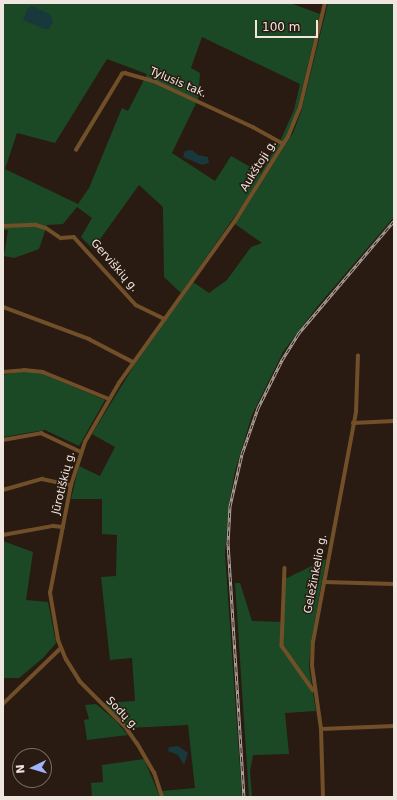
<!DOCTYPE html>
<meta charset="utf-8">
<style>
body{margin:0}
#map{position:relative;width:397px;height:800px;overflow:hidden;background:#291b12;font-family:"DejaVu Sans",sans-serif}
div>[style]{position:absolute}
.green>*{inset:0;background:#1b4925}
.water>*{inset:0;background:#18383c}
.street>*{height:3.5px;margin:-1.75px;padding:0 1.75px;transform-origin:1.75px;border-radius:1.75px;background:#714f29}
.rail>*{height:3px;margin-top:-1.5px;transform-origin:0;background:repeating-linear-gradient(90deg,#291b12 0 4.5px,#b0a49d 0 9px);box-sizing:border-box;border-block:1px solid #b0a49d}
span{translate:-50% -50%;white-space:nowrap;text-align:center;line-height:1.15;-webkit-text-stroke:3px #291b12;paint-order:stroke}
.street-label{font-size:11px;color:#f0e6e0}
.frame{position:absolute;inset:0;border:4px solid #f0e6e0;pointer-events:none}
.north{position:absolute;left:12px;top:748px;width:40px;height:40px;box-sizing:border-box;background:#291b12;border:1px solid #796c64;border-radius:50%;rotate:265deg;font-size:11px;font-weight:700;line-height:16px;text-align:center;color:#f0e6e0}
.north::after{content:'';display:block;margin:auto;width:14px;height:18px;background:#a3b2fd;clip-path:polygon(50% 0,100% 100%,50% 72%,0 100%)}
.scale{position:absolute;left:255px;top:20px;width:63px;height:18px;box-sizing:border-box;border:2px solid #f0e6e0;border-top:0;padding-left:5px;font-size:12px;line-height:14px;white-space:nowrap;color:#f0e6e0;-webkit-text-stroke:3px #291b12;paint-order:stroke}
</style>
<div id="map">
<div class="green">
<i style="clip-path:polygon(evenodd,3px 3px,290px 3px,320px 14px,296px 114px,287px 135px,249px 196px,181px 293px,164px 277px,163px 207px,139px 185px,93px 249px,81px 237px,92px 218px,77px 207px,63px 224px,47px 225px,39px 249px,14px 258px,4px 256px,8px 230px,3px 230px,3px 3px,202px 37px,300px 84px,294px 110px,281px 139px,261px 173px,231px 156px,215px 181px,172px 153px,198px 99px,200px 73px,191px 68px,202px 37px,3px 3px,107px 59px,147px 74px,128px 111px,122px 108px,89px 188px,78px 204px,5px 169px,17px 133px,55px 143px,107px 59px)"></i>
<i style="clip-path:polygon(328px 3px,394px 3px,394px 217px,317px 307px,283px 352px,252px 415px,235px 471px,229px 503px,225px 554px,242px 797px,164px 797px,162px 791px,195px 788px,188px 725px,128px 728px,102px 703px,135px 701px,132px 658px,110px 660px,101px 577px,116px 576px,117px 535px,102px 534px,102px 499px,71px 499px,79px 466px,100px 476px,115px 447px,92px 434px,135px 364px,193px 282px,209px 293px,227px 280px,251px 247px,262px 243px,235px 224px,293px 133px,301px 112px)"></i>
<i style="clip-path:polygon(23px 371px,43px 374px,105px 400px,79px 446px,45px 430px,3px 437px,3px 375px)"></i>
<i style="clip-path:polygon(3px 541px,33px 552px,26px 600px,48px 602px,56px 643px,43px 658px,19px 678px,3px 678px)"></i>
<i style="clip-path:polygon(326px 559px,311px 642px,309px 667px,316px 711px,285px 713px,289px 754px,253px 755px,250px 771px,252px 797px,249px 797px,235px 583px,240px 583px,252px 621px,283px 622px,285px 579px)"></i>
<i style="clip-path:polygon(96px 704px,114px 719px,128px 735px,87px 740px,84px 720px,89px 719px,85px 705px)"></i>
<i style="clip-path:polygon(144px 759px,160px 797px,92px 797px,91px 783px,103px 782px,102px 765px)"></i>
</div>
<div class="water">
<i style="clip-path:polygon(32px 6px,51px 15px,53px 22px,49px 29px,44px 29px,23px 20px,27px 9px)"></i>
<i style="clip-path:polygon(192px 150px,198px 155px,208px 157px,209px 163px,202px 165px,183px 157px,185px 151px)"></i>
<i style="clip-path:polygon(178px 746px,188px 753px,184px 765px,178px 755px,168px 751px,169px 747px)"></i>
</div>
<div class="street">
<i style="left:76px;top:150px;width:89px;rotate:-58.8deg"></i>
<i style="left:122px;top:74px;width:3px;rotate:-18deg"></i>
<i style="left:125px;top:73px;width:32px;rotate:16deg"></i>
<i style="left:156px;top:82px;width:107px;rotate:24.9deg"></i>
<i style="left:253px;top:127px;width:35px;rotate:29deg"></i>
<i style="left:3px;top:226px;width:33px;rotate:-2deg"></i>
<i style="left:36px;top:225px;width:10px;rotate:17deg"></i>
<i style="left:46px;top:228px;width:18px;rotate:34deg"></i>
<i style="left:61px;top:238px;width:13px;rotate:-4deg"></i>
<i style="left:74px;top:237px;width:92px;rotate:47.6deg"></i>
<i style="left:136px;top:305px;width:32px;rotate:26deg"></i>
<i style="left:3px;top:307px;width:92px;rotate:20.4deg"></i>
<i style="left:89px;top:339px;width:50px;rotate:27.6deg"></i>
<i style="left:3px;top:372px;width:21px;rotate:-5deg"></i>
<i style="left:24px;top:370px;width:19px;rotate:6deg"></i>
<i style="left:43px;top:372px;width:71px;rotate:22.2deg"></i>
<i style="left:353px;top:423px;width:41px;rotate:-2.8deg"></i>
<i style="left:3px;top:440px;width:39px;rotate:-10deg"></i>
<i style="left:41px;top:433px;width:44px;rotate:25.4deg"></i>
<i style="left:3px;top:490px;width:41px;rotate:-15.8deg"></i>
<i style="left:42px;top:479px;width:30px;rotate:12deg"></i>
<i style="left:3px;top:535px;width:51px;rotate:-10.2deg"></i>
<i style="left:53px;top:526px;width:10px;rotate:6deg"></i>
<i style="left:285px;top:568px;width:78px;rotate:92.2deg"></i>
<i style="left:282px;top:646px;width:54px;rotate:54.8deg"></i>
<i style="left:324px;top:582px;width:70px;rotate:1.6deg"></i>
<i style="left:3px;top:704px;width:79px;rotate:-44deg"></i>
<i style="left:321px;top:729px;width:73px;rotate:-2.4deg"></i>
<i style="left:162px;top:797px;width:25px;rotate:-108deg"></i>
<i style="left:154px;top:773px;width:34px;rotate:-120deg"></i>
<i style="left:137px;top:744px;width:21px;rotate:-125deg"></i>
<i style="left:125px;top:727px;width:64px;rotate:-135deg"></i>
<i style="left:80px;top:682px;width:26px;rotate:-122deg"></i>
<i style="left:66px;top:660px;width:22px;rotate:-112deg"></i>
<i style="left:58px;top:640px;width:48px;rotate:-99.7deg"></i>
<i style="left:50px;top:593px;width:110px;rotate:-79deg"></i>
<i style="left:71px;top:485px;width:45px;rotate:-72deg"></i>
<i style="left:85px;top:442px;width:68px;rotate:-60deg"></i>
<i style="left:119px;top:383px;width:199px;rotate:-54.4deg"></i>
<i style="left:235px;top:221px;width:99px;rotate:-57.8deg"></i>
<i style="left:288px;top:137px;width:32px;rotate:-68deg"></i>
<i style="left:300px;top:107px;width:107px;rotate:-76.5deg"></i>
<i style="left:323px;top:797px;width:68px;rotate:-91.7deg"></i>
<i style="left:321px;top:729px;width:64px;rotate:-98.1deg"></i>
<i style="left:312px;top:666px;width:24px;rotate:-88deg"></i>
<i style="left:313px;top:642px;width:234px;rotate:-79.4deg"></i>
<i style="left:356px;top:412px;width:56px;rotate:-88deg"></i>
</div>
<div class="rail">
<i style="left:244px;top:797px;width:254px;rotate:-93.6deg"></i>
<i style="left:228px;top:544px;width:38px;rotate:-87deg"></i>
<i style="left:230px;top:506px;width:53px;rotate:-77deg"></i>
<i style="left:242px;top:454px;width:49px;rotate:-70.8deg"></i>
<i style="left:258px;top:408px;width:54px;rotate:-63.4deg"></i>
<i style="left:282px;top:360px;width:31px;rotate:-58deg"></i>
<i style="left:298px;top:334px;width:148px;rotate:-49.7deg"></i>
</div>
<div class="street-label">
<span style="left:178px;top:83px;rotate:23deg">Tylusis tak.</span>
<span style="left:259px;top:166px;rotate:-58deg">Aukštoji g.</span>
<span style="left:114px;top:266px;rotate:49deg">Gerviškių g.</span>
<span style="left:64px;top:483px;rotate:-76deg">Jūrotiškių g.</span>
<span style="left:316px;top:574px;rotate:-79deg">Geležinkelio g.</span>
<span style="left:122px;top:714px;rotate:46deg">Sodų g.</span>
</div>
<div class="frame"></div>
<div class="north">N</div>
<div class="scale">100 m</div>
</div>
